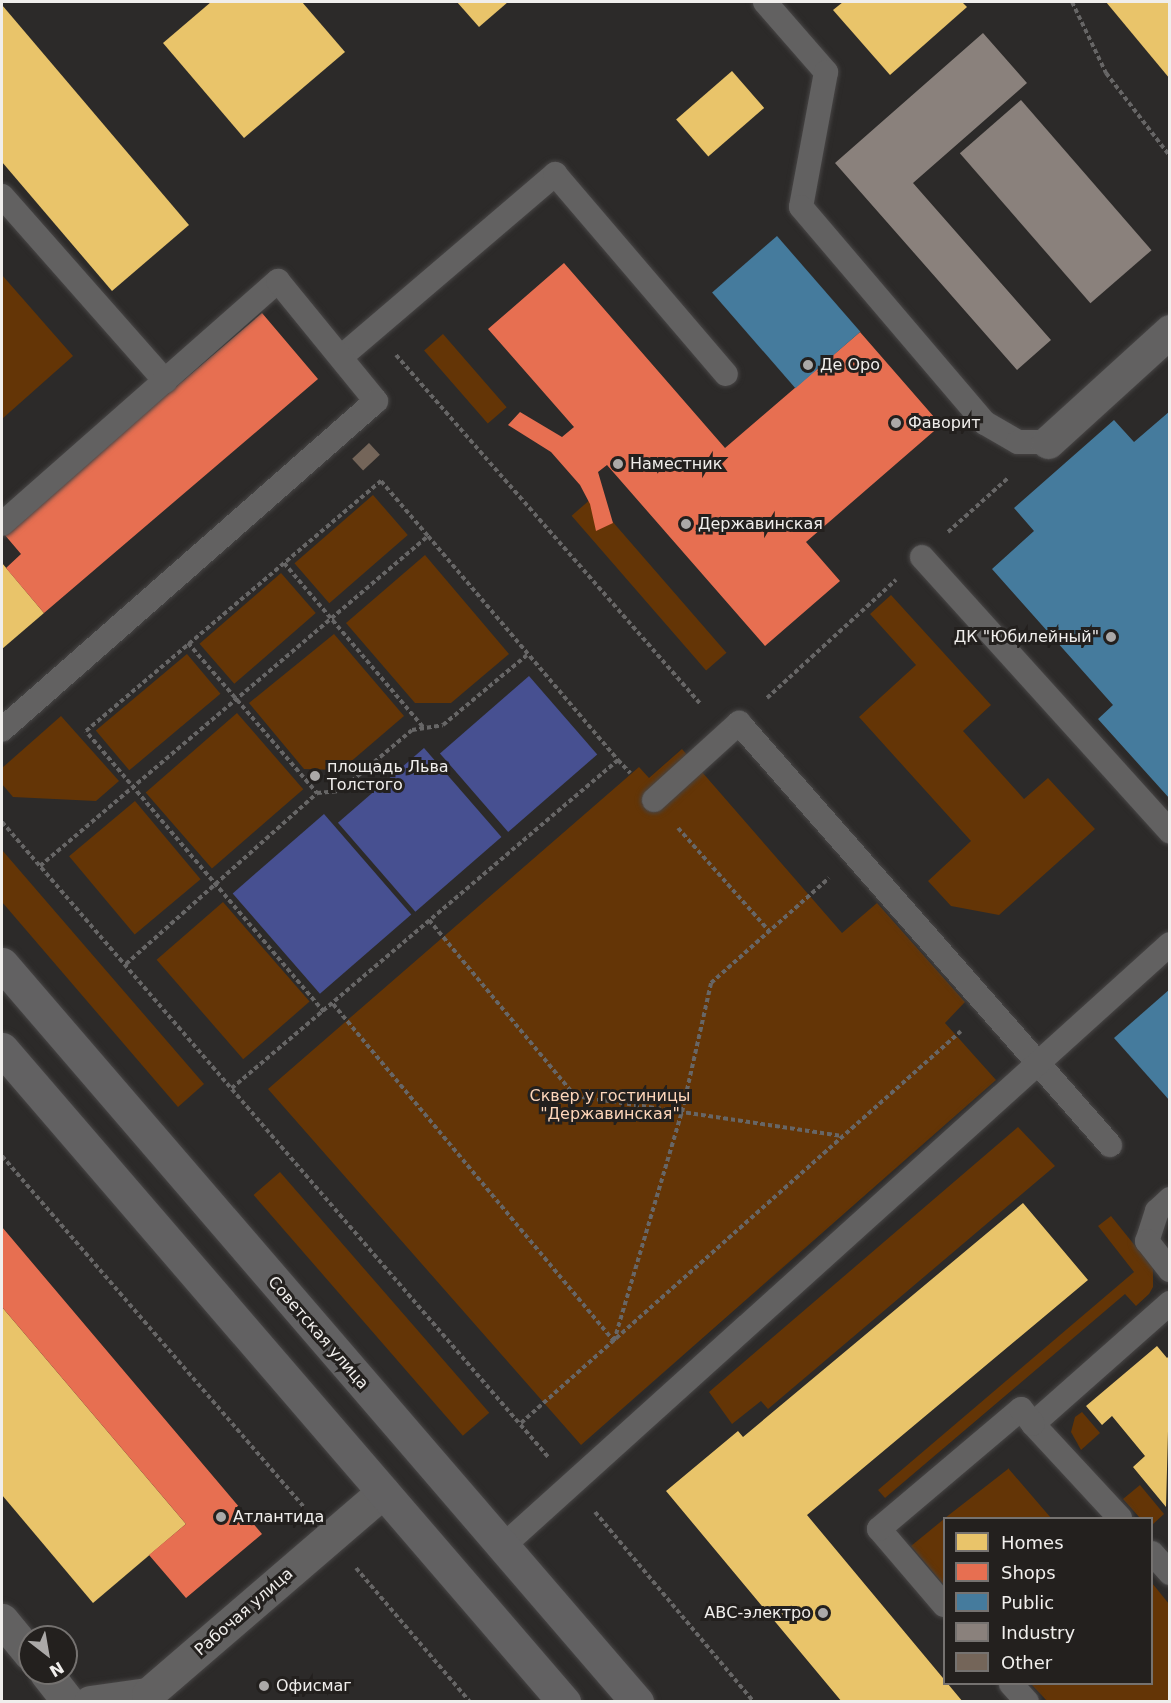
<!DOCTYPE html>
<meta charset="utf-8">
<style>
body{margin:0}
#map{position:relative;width:1171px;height:1703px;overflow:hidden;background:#2c2a29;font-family:"DejaVu Sans",sans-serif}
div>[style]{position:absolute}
.green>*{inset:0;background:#643506;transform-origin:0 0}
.water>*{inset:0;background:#475091;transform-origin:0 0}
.homes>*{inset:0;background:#e9c46a;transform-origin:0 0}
.shops>*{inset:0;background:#e76f51}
.public>*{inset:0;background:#457b9d;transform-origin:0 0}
.industry>*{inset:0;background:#8a817c;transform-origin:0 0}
.building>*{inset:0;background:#746559;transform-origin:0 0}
.path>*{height:4px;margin-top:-2px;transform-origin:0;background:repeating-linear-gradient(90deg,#676666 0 4.5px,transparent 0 7.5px)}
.roads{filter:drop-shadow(0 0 2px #474545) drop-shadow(0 0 2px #474545)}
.lane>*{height:24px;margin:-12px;padding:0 12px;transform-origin:12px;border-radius:12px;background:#626161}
.street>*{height:33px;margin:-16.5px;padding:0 16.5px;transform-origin:16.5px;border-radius:16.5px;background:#626161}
.primary>*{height:33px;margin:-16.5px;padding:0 16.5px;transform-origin:16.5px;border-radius:16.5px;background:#626162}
.dots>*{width:16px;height:16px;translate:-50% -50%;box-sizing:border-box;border:3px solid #23201e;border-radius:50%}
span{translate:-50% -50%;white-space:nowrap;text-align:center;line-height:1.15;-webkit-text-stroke:6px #23201e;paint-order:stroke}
.poi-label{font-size:16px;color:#f0eeec}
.left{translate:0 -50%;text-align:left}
.right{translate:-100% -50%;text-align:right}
.park-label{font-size:16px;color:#fed6ba}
.street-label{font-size:16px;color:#f0eeec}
.frame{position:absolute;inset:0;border:3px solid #f0eeec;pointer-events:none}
.legend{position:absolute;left:943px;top:1517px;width:210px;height:168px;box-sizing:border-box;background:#23201e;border:2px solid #757270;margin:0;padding:8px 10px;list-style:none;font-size:18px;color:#f0eeec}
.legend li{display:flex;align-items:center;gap:12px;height:30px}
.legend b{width:30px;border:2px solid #757270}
.north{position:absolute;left:18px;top:1625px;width:60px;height:60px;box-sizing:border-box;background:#23201e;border:2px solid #757270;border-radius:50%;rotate:149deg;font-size:16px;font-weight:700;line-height:24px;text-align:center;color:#f0eeec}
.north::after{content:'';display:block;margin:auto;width:21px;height:27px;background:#aba9a8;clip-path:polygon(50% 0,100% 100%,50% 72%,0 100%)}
</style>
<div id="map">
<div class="green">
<i style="clip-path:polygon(2px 275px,73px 356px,2px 419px)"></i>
<i style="left:443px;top:334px;width:97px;height:25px;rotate:49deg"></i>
<i style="left:373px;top:495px;width:53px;height:104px;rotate:49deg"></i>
<i style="left:592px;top:498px;width:205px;height:27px;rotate:49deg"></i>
<i style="clip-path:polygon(425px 555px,509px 654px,451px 703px,415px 703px,346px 623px)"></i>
<i style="left:281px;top:573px;width:53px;height:108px;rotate:49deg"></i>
<i style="clip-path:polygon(891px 595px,991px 705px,963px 731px,1024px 799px,1048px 778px,1095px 829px,999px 915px,951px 906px,928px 881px,971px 841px,859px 717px,916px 665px,870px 614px)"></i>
<i style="clip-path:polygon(334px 634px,404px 716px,341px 770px,304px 769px,249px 703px)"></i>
<i style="left:187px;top:654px;width:52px;height:119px;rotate:50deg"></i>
<i style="left:237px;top:713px;width:101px;height:121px;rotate:49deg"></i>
<i style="clip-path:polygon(61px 716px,119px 781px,96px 801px,13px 797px,2px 784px,2px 768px)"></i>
<i style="clip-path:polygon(682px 749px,842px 933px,877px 903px,965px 1002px,945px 1023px,996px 1080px,581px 1445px,268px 1089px,639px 767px,649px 778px)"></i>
<i style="left:135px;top:801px;width:102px;height:86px;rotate:50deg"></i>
<i style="clip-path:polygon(2px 850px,204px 1084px,178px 1107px,2px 902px)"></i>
<i style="left:223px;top:902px;width:132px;height:88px;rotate:49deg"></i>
<i style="clip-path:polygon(1018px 1127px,1055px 1166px,768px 1409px,761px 1401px,732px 1424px,709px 1392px)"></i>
<i style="left:280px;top:1172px;width:319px;height:35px;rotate:49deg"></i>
<i style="clip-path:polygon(1111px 1216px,1153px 1268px,1153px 1287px,1149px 1294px,1136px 1306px,1125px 1294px,885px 1498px,878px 1490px,1134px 1272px,1098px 1226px)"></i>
<i style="clip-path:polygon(1082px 1412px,1100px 1433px,1081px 1450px,1071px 1432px,1075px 1417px)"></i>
<i style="clip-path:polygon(1008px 1468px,1051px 1518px,945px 1518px,1008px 1469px)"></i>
<i style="clip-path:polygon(1140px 1485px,1164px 1514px,1152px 1525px,1152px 1518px,1140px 1518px,1123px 1499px)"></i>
<i style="clip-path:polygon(944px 1519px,944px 1585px,911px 1546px)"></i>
<i style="clip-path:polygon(1152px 1583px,1169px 1604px,1169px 1701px,1047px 1701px,1031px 1684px,1152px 1684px)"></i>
</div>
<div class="water">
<i style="left:529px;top:676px;width:104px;height:118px;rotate:49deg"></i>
<i style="left:424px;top:748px;width:118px;height:114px;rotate:49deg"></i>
<i style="left:324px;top:814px;width:133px;height:121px;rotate:49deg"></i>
</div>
<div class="homes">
<i style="clip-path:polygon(211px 2px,302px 2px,345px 52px,244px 138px,163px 43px)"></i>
<i style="clip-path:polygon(457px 2px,508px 2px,479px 27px)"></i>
<i style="clip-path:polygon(843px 2px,962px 2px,967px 7px,890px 75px,833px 10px)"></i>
<i style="clip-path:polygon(1106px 2px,1170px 2px,1170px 79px)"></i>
<i style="clip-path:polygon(2px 5px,189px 225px,112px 291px,2px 162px)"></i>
<i style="left:732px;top:71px;width:49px;height:74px;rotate:49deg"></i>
<i style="clip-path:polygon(2px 563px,44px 613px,2px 649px)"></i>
<i style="clip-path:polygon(1023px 1203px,1088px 1280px,807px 1515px,963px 1702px,842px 1702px,666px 1491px,738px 1431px,743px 1437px)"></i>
<i style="clip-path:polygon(2px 1307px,186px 1524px,93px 1603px,2px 1495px)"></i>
<i style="clip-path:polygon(1157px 1346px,1167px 1358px,1170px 1355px,1166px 1507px,1133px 1467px,1145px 1456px,1112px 1416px,1102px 1425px,1086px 1406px)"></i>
</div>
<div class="shops">
<i style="clip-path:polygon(564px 263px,725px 448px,860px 332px,941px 425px,806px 542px,840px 581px,765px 646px,607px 465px,598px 472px,613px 523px,596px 531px,590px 504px,580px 485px,551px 452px,508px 425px,520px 412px,562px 437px,574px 427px,488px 329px)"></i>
<i style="clip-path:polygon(262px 313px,318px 379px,44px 613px,6px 568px,21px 554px,4px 534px)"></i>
<i style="clip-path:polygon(2px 1227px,262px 1534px,186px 1598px,149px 1555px,186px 1524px,2px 1307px)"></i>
</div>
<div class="public">
<i style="left:777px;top:236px;width:127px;height:86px;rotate:49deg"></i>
<i style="clip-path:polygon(1170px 411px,1170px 799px,1098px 719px,1113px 705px,992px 569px,1034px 531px,1014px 508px,1114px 420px,1134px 442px)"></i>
<i style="clip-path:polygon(1170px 989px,1170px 1101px,1114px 1038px)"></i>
</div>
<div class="industry">
<i style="clip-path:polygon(983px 33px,1027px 83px,913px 183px,1051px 340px,1017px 370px,835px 163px)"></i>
<i style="left:1021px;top:100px;width:199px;height:81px;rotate:49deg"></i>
</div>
<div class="building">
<i style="left:369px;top:443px;width:16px;height:23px;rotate:47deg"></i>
</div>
<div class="path">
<i style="left:1072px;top:2px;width:79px;rotate:64.4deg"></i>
<i style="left:1106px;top:73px;width:105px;rotate:52.4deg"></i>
<i style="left:396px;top:355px;width:463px;rotate:48.9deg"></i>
<i style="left:948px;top:532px;width:82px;rotate:-42deg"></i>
<i style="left:284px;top:563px;width:216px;rotate:49.7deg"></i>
<i style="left:188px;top:643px;width:198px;rotate:49.3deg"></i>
<i style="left:767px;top:698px;width:175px;rotate:-42.5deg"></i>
<i style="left:618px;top:760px;width:18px;rotate:47deg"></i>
<i style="left:2px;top:822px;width:839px;rotate:49.3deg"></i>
<i style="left:678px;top:828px;width:137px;rotate:48.5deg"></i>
<i style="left:40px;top:866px;width:509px;rotate:-40.38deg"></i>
<i style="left:428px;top:536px;width:294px;rotate:49.7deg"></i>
<i style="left:618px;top:760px;width:507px;rotate:139.64deg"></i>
<i style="left:429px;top:920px;width:229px;rotate:50.3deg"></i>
<i style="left:575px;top:1096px;width:270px;rotate:8.5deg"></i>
<i style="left:126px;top:964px;width:256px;rotate:-41.8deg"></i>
<i style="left:317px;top:793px;width:23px;rotate:-5deg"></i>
<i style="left:340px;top:791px;width:94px;rotate:-40.3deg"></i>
<i style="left:412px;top:730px;width:31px;rotate:-9deg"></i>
<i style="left:443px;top:725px;width:109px;rotate:-39.8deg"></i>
<i style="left:333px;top:1004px;width:439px;rotate:50.2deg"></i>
<i style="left:614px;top:1341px;width:239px;rotate:-73.5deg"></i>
<i style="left:682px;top:1112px;width:132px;rotate:-77.3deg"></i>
<i style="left:711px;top:983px;width:158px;rotate:-41.7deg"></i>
<i style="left:324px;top:1012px;width:368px;rotate:-130.3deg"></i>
<i style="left:86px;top:731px;width:387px;rotate:-40.3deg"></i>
<i style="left:381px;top:481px;width:72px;rotate:49.5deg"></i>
<i style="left:2px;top:1156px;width:463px;rotate:49.3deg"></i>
<i style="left:521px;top:1423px;width:589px;rotate:-41.7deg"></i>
<i style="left:595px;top:1512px;width:248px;rotate:50.1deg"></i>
<i style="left:356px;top:1568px;width:176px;rotate:49.6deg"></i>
</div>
<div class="roads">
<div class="lane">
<i style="left:765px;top:2px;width:93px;rotate:48.9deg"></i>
<i style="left:826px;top:72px;width:137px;rotate:100.5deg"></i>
<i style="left:801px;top:207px;width:284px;rotate:49.6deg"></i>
<i style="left:985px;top:423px;width:38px;rotate:30deg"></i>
<i style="left:1018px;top:442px;width:30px"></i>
<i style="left:2px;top:196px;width:247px;rotate:48.6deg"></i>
<i style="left:341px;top:357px;width:282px;rotate:-40.5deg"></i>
<i style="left:555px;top:174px;width:263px;rotate:49.5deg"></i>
<i style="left:2px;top:524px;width:368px;rotate:-41.4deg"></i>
<i style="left:278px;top:281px;width:155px;rotate:50.8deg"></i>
<i style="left:376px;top:401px;width:498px;rotate:138.7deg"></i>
<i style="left:922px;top:557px;width:370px;rotate:47.9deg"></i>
<i style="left:654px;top:800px;width:115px;rotate:-42.2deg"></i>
<i style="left:739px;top:723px;width:562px;rotate:48.68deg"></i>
<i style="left:1170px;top:1199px;width:18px;rotate:137deg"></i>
<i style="left:1157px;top:1211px;width:32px;rotate:108deg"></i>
<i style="left:1147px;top:1241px;width:37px;rotate:52deg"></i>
<i style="left:1120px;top:1518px;width:128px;rotate:-132.8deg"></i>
<i style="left:1033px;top:1424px;width:183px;rotate:-41.5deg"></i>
<i style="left:502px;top:1547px;width:900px;rotate:-42.07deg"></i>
<i style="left:1152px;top:1553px;width:27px;rotate:48deg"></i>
<i style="left:944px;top:1605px;width:100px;rotate:-130.5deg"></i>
<i style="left:879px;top:1529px;width:186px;rotate:-40.2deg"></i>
<i style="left:1021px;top:1409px;width:19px;rotate:51deg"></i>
<i style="left:1011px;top:1684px;width:24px;rotate:48deg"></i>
</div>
<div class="street">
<i style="left:1048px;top:442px;width:165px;rotate:-42.3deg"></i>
<i style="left:2px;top:1620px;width:44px;rotate:50.5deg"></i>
<i style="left:46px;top:1673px;width:37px;rotate:52deg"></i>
<i style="left:90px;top:1702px;width:59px;rotate:-7.9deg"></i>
<i style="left:148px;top:1694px;width:310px;rotate:-40.7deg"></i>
</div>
<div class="primary">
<i style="left:2px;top:964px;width:974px;rotate:49.29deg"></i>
<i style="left:2px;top:1049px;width:862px;rotate:49.28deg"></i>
</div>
</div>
<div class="dots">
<i style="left:808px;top:365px;background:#aba9a8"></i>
<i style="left:896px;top:423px;background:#aba9a8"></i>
<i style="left:618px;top:464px;background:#aba9a8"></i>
<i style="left:686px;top:524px;background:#aba9a8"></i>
<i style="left:1111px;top:637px;background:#aba9a8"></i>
<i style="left:315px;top:776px;background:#aba9a8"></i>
<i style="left:221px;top:1517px;background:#aba9a8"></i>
<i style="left:823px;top:1613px;background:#aba9a8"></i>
<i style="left:264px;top:1686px;background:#aba9a8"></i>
</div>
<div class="poi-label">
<span class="left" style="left:820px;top:365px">Де Оро</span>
<span class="left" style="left:908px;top:423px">Фаворит</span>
<span class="left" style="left:630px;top:464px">Наместник</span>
<span class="left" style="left:698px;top:524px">Державинская</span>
<span class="right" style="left:1099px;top:637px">ДК "Юбилейный"</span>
<span class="left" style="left:327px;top:776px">площадь Льва<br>Толстого</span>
<span class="left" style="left:233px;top:1517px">Атлантида</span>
<span class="right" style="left:811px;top:1613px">АВС-электро</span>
<span class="left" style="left:276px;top:1686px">Офисмаг</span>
</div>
<div class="park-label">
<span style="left:610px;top:1105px">Сквер у гостиницы<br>"Державинская"</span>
</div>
<div class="street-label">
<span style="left:318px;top:1333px;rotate:49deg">Советская улица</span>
<span style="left:244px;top:1612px;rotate:-41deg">Рабочая улица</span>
</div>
<div class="frame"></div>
<ul class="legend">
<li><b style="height:16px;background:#e9c46a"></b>Homes</li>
<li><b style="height:16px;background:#e76f51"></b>Shops</li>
<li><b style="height:16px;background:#457b9d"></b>Public</li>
<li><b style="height:16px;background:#8a817c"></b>Industry</li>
<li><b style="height:16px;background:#746559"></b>Other</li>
</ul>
<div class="north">N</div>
</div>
